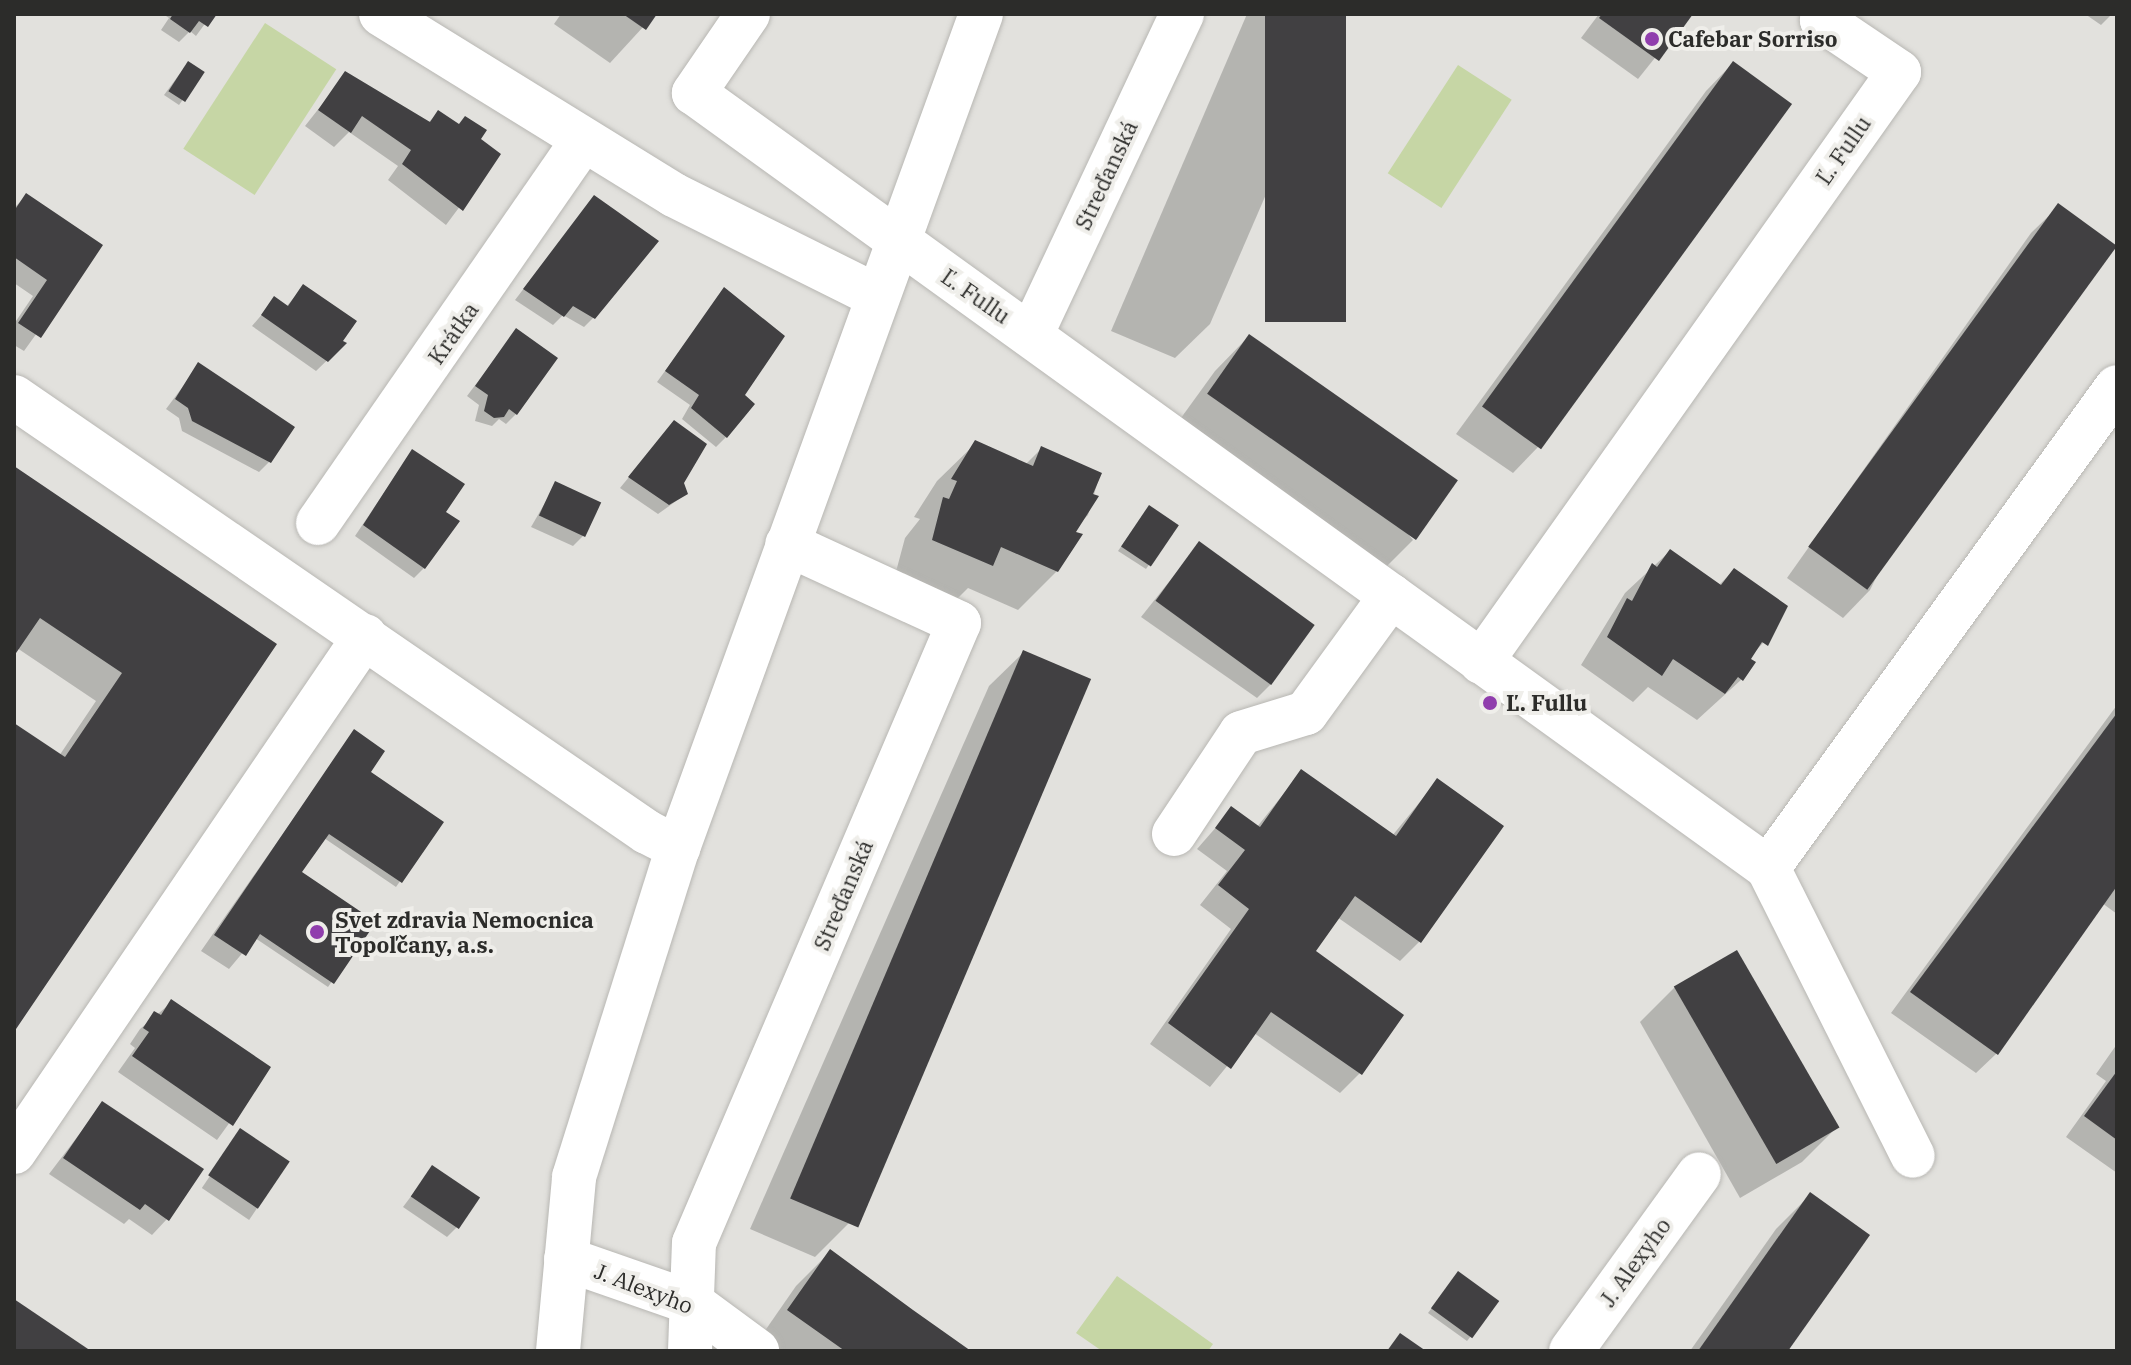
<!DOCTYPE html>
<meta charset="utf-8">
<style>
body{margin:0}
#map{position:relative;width:2131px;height:1365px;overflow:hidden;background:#e2e1dd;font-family:"IBM Plex Serif",serif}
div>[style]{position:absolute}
.green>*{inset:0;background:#c6d6a5;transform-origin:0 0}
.shadow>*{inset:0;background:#0003;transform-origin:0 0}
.building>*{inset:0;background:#414042;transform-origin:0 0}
.roads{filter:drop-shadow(0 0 2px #b8b7b3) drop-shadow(0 0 2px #b8b7b3)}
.minor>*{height:44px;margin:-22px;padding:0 22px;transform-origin:22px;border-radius:22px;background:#fff}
.dots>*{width:22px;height:22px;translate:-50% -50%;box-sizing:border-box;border:4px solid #efeeea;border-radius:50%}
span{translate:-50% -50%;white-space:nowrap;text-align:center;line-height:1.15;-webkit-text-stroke:8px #efeeea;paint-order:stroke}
.poi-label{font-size:22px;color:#2c2c2a;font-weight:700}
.left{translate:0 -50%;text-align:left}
.street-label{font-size:22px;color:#2c2c2a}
.frame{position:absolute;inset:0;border:16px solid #2c2c2a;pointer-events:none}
</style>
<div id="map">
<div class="green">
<i style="left:265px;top:23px;width:85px;height:150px;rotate:33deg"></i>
<i style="left:1458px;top:65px;width:64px;height:129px;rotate:33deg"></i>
<i style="clip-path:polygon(1117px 1276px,1213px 1344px,1208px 1351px,1102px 1351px,1076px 1333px)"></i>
</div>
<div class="shadow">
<i style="clip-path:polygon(163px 14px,212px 14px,196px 36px,190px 31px,179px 42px,161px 30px,169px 18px)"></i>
<i style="clip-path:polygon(561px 14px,655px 14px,610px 63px,554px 24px)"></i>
<i style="clip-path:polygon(1247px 14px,1344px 14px,1210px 324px,1175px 358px,1111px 331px)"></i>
<i style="clip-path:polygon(1599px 14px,1690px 14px,1638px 79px,1581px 38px)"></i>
<i style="clip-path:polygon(2085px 14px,2112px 14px,2101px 25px)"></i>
<i style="clip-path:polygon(1733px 63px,1540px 445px,1513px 473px,1456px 434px,1706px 91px)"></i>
<i style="clip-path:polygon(184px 68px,202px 73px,179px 105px,164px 95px)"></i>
<i style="clip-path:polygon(346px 74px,428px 123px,438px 113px,499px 154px,446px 225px,388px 180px,398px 166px,349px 132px,334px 147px,305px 126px)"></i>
<i style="clip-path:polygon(26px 196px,100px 245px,24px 351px,14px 345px,14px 324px,33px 296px,14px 283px,14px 208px)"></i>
<i style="clip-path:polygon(594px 197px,594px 317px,584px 327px,563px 315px,553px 325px,515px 300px)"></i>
<i style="clip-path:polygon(2059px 206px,1870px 590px,1843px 618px,1787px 578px,2031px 233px)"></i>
<i style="clip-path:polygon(304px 286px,344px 344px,316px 371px,252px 326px,275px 299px,286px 307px)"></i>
<i style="clip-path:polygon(724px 290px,742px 396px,726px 437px,716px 447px,682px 419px,690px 405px,657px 382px)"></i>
<i style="clip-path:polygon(516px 331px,516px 414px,506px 424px,499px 419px,492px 426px,475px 421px,479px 405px,467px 396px)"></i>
<i style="clip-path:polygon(1249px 336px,1413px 540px,1379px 574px,1173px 429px,1215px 371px)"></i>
<i style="clip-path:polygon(199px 365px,269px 462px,259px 472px,182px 431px,179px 418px,166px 409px)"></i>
<i style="clip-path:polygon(665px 433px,686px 494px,658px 514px,620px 488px)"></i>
<i style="clip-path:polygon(976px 443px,1025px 465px,1042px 448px,1100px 474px,1088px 515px,1076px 527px,1057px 571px,1018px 610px,968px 588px,952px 604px,894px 579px,905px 538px,920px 519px,914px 517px,937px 481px)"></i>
<i style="clip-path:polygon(412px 451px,443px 513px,424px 568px,414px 578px,355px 536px)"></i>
<i style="clip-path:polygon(14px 468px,274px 645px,14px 1028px,14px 725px,59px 756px,96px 701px,17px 648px,14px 653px)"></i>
<i style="clip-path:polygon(556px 484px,583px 536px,573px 546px,531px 527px)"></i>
<i style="clip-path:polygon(1145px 512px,1176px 526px,1146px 569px,1118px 551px)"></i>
<i style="clip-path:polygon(1199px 544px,1272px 683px,1257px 698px,1141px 617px)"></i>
<i style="clip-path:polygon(1670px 551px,1718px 586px,1734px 570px,1777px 628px,1748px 659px,1742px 679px,1697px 720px,1648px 687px,1633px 702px,1581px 665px,1625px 593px)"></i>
<i style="clip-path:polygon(1024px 652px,849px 1223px,815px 1257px,750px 1229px,989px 686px)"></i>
<i style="clip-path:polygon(2117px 705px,2117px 914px,2102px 903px,1996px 1054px,1976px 1073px,1891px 1013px)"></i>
<i style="clip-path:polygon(354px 732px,362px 781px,441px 822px,396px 887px,324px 838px,295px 880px,373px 923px,328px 987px,255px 938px,229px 969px,201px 951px)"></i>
<i style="clip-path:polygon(1301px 772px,1392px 836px,1437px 781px,1420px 941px,1400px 961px,1337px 917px,1313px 952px,1360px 1073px,1340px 1093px,1254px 1033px,1210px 1087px,1150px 1044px,1231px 929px,1200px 905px,1227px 871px,1197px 849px,1232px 809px,1257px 827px)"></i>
<i style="clip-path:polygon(1736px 952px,1836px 1128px,1802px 1162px,1740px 1198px,1640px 1022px,1674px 988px)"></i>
<i style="clip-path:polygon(172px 1002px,269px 1068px,217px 1140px,118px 1072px,135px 1048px,130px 1044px,140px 1029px)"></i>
<i style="clip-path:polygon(2117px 1044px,2117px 1173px,2066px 1137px,2106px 1081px,2096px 1074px)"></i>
<i style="clip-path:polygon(103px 1103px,167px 1219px,152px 1235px,129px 1219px,124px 1224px,49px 1174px)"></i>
<i style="left:241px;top:1130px;width:57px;height:70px;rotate:34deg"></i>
<i style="clip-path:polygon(433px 1167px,457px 1227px,447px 1237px,403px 1207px)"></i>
<i style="clip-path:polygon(1810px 1195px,1786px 1351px,1690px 1351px,1776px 1229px)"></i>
<i style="clip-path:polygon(830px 1252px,967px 1351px,763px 1351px,755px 1345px,796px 1286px)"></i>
<i style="clip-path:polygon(1454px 1278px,1471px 1336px,1467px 1341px,1428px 1313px)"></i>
</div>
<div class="building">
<i style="clip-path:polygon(173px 14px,217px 14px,208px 27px,199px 21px,190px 33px,170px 19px)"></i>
<i style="clip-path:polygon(623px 14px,657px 14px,646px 30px)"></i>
<i style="left:1265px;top:14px;width:81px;height:308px"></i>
<i style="clip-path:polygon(1602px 14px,1693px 14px,1659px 61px,1599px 18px)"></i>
<i style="left:188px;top:61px;width:20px;height:36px;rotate:33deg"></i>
<i style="left:1733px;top:61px;width:73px;height:427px;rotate:36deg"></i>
<i style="clip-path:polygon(345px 71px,430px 122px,438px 110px,459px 124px,465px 116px,487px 130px,481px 139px,501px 154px,463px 211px,402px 164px,411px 150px,362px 116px,351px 133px,318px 110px)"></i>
<i style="clip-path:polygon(26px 193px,103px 245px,41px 338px,18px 323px,47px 280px,14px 257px,14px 211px)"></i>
<i style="clip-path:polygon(594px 195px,659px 241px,595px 319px,573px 306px,564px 317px,523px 289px)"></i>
<i style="left:2058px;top:203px;width:73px;height:425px;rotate:36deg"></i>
<i style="clip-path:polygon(303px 284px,357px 321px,343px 341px,347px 343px,328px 362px,261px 315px,274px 296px,288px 306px)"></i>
<i style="clip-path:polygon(724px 287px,785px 336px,745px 395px,755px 404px,727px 438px,691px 408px,699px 395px,665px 371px)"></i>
<i style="clip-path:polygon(516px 328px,558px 358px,517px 415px,509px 409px,504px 417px,494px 418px,484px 411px,488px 395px,475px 386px)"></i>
<i style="left:1249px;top:334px;width:255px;height:73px;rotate:35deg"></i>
<i style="clip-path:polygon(198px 362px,295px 427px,271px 463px,192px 421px,188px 408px,175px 399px)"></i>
<i style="clip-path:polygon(674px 420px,707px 444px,684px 483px,688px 494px,669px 505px,628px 477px)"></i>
<i style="clip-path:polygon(975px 440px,1033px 466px,1041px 446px,1102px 473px,1093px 494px,1099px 496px,1076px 532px,1083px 534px,1058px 572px,1001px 547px,993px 566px,932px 540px,943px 497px,949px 499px,957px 481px,951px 479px)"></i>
<i style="clip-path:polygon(412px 449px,465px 484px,446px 512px,460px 521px,425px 569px,363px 525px)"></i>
<i style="clip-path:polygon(14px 466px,277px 644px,14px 1032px,14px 723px,65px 757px,122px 673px,40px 618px,14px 656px)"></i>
<i style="left:555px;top:481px;width:51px;height:38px;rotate:25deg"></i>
<i style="left:1149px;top:505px;width:36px;height:50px;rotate:34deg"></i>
<i style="left:1199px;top:541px;width:143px;height:74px;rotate:36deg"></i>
<i style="clip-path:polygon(1670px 549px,1721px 585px,1734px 568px,1788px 606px,1768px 646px,1762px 642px,1751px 659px,1756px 662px,1743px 681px,1738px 677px,1725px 694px,1673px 659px,1662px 676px,1607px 637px,1627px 598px,1632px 601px,1652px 563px,1657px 567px)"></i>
<i style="left:1023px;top:650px;width:74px;height:596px;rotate:23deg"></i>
<i style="clip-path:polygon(2117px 713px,2117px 886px,1998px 1055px,1910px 992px)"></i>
<i style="clip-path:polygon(354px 729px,385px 751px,371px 772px,444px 822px,402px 883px,329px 834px,302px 872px,376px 922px,334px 984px,260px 934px,246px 956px,214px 935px)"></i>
<i style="clip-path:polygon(1301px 769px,1396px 836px,1437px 778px,1504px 826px,1421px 943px,1355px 896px,1316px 951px,1404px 1015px,1362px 1075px,1271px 1012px,1231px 1069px,1168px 1023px,1249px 909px,1218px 885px,1245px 850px,1215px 828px,1231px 806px,1260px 827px)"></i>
<i style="left:1737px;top:950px;width:205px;height:73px;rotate:60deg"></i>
<i style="clip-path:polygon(171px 999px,271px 1067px,233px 1126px,132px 1056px,149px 1032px,143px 1028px,154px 1011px,161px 1015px)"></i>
<i style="clip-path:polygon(2117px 1071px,2117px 1140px,2084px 1116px)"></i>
<i style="clip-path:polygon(102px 1101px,204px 1169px,169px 1221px,145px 1204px,140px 1210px,63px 1158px)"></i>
<i style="left:240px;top:1128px;width:60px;height:57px;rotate:34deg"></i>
<i style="left:432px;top:1165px;width:58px;height:38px;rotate:34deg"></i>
<i style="clip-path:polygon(1810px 1192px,1870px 1235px,1788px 1351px,1698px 1351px)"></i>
<i style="clip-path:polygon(830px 1249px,913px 1310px,971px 1351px,845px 1351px,787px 1310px)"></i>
<i style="left:1458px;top:1271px;width:51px;height:46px;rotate:36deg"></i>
<i style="clip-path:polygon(14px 1299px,91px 1351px,14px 1351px)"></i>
<i style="clip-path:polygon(1400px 1333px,1426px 1351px,1387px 1351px)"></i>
</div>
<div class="roads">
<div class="minor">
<i style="left:381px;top:14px;width:344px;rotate:31.7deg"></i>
<i style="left:674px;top:195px;width:227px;rotate:26.5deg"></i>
<i style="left:748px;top:14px;width:96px;rotate:124.4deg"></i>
<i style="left:694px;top:93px;width:1324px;rotate:35.81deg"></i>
<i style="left:1768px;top:868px;width:594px;rotate:-54.04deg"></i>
<i style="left:1031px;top:335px;width:355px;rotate:-64.8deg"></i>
<i style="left:14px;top:397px;width:768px;rotate:34.5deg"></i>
<i style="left:647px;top:832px;width:35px;rotate:27deg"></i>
<i style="left:318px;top:523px;width:465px;rotate:-55.3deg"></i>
<i style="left:1481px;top:662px;width:723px;rotate:-54.68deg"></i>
<i style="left:1899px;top:72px;width:93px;rotate:-146deg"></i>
<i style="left:1822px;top:20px;width:7px;rotate:-56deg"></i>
<i style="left:1174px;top:834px;width:121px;rotate:-56.4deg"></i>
<i style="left:1241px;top:733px;width:68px;rotate:-17.1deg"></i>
<i style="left:1306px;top:713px;width:145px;rotate:-54deg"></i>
<i style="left:1768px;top:868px;width:322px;rotate:63.3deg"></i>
<i style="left:14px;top:1152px;width:624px;rotate:-55.78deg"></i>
<i style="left:566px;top:1259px;width:133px;rotate:19.2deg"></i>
<i style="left:692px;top:1303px;width:81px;rotate:36.4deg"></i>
<i style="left:558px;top:1351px;width:175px;rotate:-84.7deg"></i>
<i style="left:574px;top:1177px;width:345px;rotate:-72.5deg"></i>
<i style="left:678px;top:848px;width:887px;rotate:-70.03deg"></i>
<i style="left:690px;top:1351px;width:108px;rotate:-87.9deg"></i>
<i style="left:694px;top:1243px;width:674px;rotate:-66.86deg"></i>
<i style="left:959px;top:623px;width:189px;rotate:-155.3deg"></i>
<i style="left:1571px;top:1351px;width:218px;rotate:-54.1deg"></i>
</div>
</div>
<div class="dots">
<i style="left:1652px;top:39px;background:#903ead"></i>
<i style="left:1490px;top:703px;background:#903ead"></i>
<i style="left:317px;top:932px;background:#903ead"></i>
</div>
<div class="poi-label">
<span class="left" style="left:1668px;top:39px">Cafebar Sorriso</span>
<span class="left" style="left:1506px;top:703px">Ľ. Fullu</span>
<span class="left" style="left:335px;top:932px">Svet zdravia Nemocnica<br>Topoľčany, a.s.</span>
</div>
<div class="street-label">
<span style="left:1843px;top:150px;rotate:-55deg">Ľ. Fullu</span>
<span style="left:1106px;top:175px;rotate:-65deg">Streďanská</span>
<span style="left:976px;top:296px;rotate:35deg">Ľ. Fullu</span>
<span style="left:453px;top:333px;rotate:-55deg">Krátka</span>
<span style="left:843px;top:895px;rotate:-67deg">Streďanská</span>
<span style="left:1635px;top:1262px;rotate:-54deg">J. Alexyho</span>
<span style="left:644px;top:1288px;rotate:21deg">J. Alexyho</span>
</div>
<div class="frame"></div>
</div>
